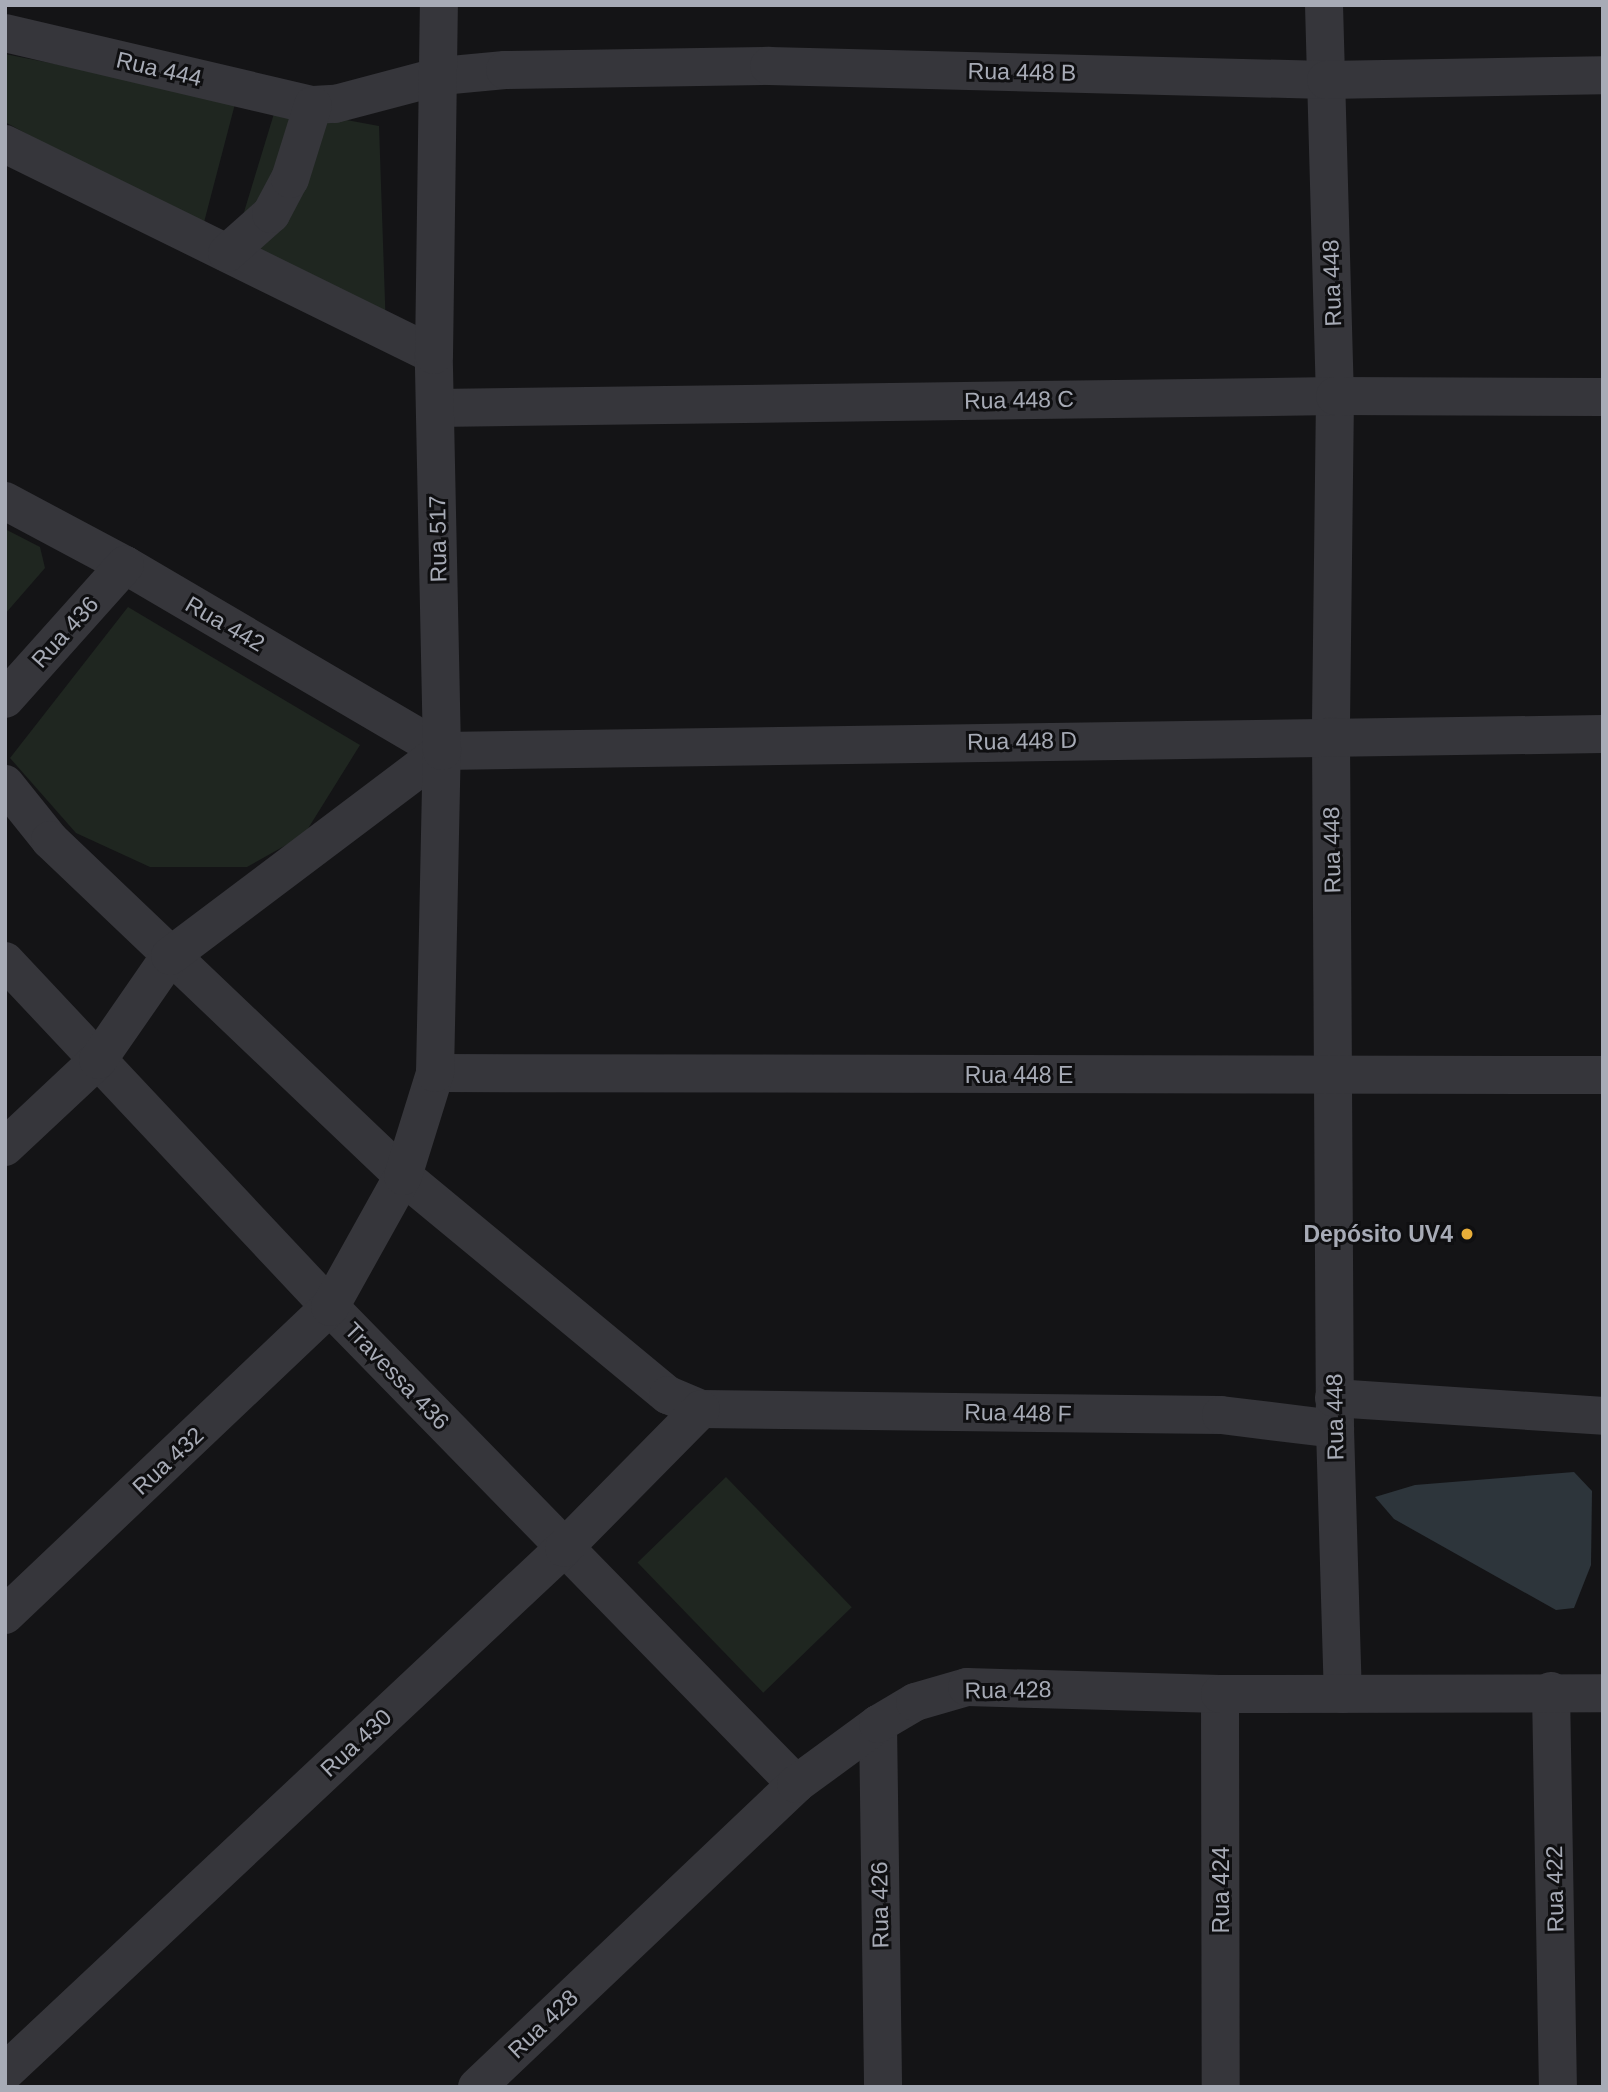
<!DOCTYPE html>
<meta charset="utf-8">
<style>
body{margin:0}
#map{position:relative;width:1608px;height:2092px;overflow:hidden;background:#141416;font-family:Helvetica,sans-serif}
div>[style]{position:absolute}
.green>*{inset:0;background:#1f2620;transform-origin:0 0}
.water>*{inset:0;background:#2d353b}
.minor>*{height:38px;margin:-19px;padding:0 19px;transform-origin:19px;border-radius:19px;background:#36363b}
.dots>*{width:19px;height:19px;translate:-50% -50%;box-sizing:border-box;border:4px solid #0f0f11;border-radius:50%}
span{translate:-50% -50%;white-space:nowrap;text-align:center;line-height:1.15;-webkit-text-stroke:6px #0f0f11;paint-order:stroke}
.street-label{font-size:23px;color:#a7abb6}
.poi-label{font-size:23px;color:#a7abb6;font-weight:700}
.right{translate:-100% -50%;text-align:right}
.frame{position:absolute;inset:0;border:7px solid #a7abb6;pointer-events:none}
</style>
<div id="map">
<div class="green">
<i style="clip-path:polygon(5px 54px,236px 100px,202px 230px,5px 122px)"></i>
<i style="clip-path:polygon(276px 107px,379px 126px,386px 331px,234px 245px)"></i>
<i style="clip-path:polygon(5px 529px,40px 547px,45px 568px,5px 614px)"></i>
<i style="clip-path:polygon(128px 607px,360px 745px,304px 835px,247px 867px,150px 867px,76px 833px,10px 758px)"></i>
<i style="left:726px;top:1477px;width:181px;height:123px;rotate:46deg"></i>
</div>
<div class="water">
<i style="clip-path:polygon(1574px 1472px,1592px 1491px,1591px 1565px,1574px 1608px,1556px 1610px,1394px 1519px,1375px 1497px,1415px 1485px)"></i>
</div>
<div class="minor">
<i style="left:1324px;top:5px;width:391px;rotate:88.4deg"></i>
<i style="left:1335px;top:396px;width:340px;rotate:90.7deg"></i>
<i style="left:1331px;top:736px;width:693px;rotate:89.67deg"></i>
<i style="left:1335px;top:1429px;width:265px;rotate:88.3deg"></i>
<i style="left:5px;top:33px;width:316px;rotate:13.2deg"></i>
<i style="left:313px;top:105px;width:22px;rotate:-3deg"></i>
<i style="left:335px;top:104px;width:110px;rotate:-14.8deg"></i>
<i style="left:441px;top:76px;width:64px;rotate:-5.4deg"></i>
<i style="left:505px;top:70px;width:264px;rotate:-0.9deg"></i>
<i style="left:769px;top:66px;width:557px;rotate:1.44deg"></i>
<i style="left:1326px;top:80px;width:277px;rotate:-1deg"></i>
<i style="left:5px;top:144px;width:478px;rotate:26.2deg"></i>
<i style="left:227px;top:253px;width:59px;rotate:-41.6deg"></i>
<i style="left:271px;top:214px;width:40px;rotate:-62deg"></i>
<i style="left:290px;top:179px;width:77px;rotate:-72.7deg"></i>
<i style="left:436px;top:408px;width:899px;rotate:-0.76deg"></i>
<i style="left:1335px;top:396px;width:268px;rotate:0.2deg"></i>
<i style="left:5px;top:501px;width:136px;rotate:28.1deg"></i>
<i style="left:125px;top:565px;width:368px;rotate:30.4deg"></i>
<i style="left:5px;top:699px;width:180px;rotate:-48.2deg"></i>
<i style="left:442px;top:751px;width:1161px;rotate:-0.84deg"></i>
<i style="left:5px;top:784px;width:72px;rotate:51.2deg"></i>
<i style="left:50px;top:840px;width:487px;rotate:43.6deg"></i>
<i style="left:403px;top:1176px;width:344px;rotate:39.6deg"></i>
<i style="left:668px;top:1395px;width:36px;rotate:23deg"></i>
<i style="left:701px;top:1409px;width:520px;rotate:0.66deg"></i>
<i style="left:1221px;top:1415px;width:115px;rotate:7deg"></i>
<i style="left:5px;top:961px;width:475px;rotate:46.8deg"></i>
<i style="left:330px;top:1307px;width:667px;rotate:45.67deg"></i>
<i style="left:435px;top:1073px;width:1168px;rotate:0.1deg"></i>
<i style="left:5px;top:1147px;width:127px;rotate:-43.1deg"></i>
<i style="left:98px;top:1060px;width:126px;rotate:-55.3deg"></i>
<i style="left:170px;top:956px;width:341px;rotate:-37deg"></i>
<i style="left:1334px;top:1398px;width:270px;rotate:3.8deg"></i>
<i style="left:5px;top:1615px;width:448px;rotate:-43.5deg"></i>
<i style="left:330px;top:1307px;width:150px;rotate:-60.9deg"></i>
<i style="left:403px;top:1176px;width:108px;rotate:-72.7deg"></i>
<i style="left:435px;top:1073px;width:322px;rotate:-88.8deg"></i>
<i style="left:442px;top:751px;width:396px;rotate:-91.2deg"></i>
<i style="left:434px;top:355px;width:350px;rotate:-89.2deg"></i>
<i style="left:1551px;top:1691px;width:396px;rotate:89deg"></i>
<i style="left:1220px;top:1694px;width:393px;rotate:89.9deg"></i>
<i style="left:878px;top:1724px;width:363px;rotate:89.2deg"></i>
<i style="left:5px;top:2072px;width:766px;rotate:-43.15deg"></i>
<i style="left:564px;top:1548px;width:195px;rotate:-45.4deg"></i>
<i style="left:477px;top:2087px;width:440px;rotate:-43.5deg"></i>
<i style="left:796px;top:1784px;width:102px;rotate:-36.2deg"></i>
<i style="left:878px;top:1724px;width:43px;rotate:-30.7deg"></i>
<i style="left:915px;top:1702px;width:54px;rotate:-16.1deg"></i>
<i style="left:967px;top:1687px;width:253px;rotate:1.6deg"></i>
<i style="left:1220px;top:1694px;width:383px;rotate:-0.1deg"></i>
</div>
<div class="dots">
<i style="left:1467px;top:1234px;background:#e9ae39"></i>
</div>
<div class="street-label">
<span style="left:159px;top:69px;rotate:13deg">Rua 444</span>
<span style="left:1022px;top:72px;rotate:1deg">Rua 448 B</span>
<span style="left:1332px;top:283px;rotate:-92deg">Rua 448</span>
<span style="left:1019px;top:400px;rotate:-1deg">Rua 448 C</span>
<span style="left:438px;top:539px;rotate:-91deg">Rua 517</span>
<span style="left:225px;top:624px;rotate:30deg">Rua 442</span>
<span style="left:65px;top:632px;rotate:-48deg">Rua 436</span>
<span style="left:1022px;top:741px;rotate:-1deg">Rua 448 D</span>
<span style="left:1332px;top:850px;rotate:-91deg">Rua 448</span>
<span style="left:1019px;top:1075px">Rua 448 E</span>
<span style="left:397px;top:1376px;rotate:46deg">Travessa 436</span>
<span style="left:1018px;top:1413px;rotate:1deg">Rua 448 F</span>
<span style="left:1335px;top:1417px;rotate:-91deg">Rua 448</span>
<span style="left:168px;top:1461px;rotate:-43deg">Rua 432</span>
<span style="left:1008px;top:1690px;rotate:-1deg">Rua 428</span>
<span style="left:356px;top:1743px;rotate:-43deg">Rua 430</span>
<span style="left:1555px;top:1889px;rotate:-91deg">Rua 422</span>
<span style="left:1221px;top:1890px;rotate:-90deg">Rua 424</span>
<span style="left:880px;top:1905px;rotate:-91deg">Rua 426</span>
<span style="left:543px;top:2024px;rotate:-44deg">Rua 428</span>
</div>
<div class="poi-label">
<span class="right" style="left:1453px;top:1234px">Depósito UV4</span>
</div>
<div class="frame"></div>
</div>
